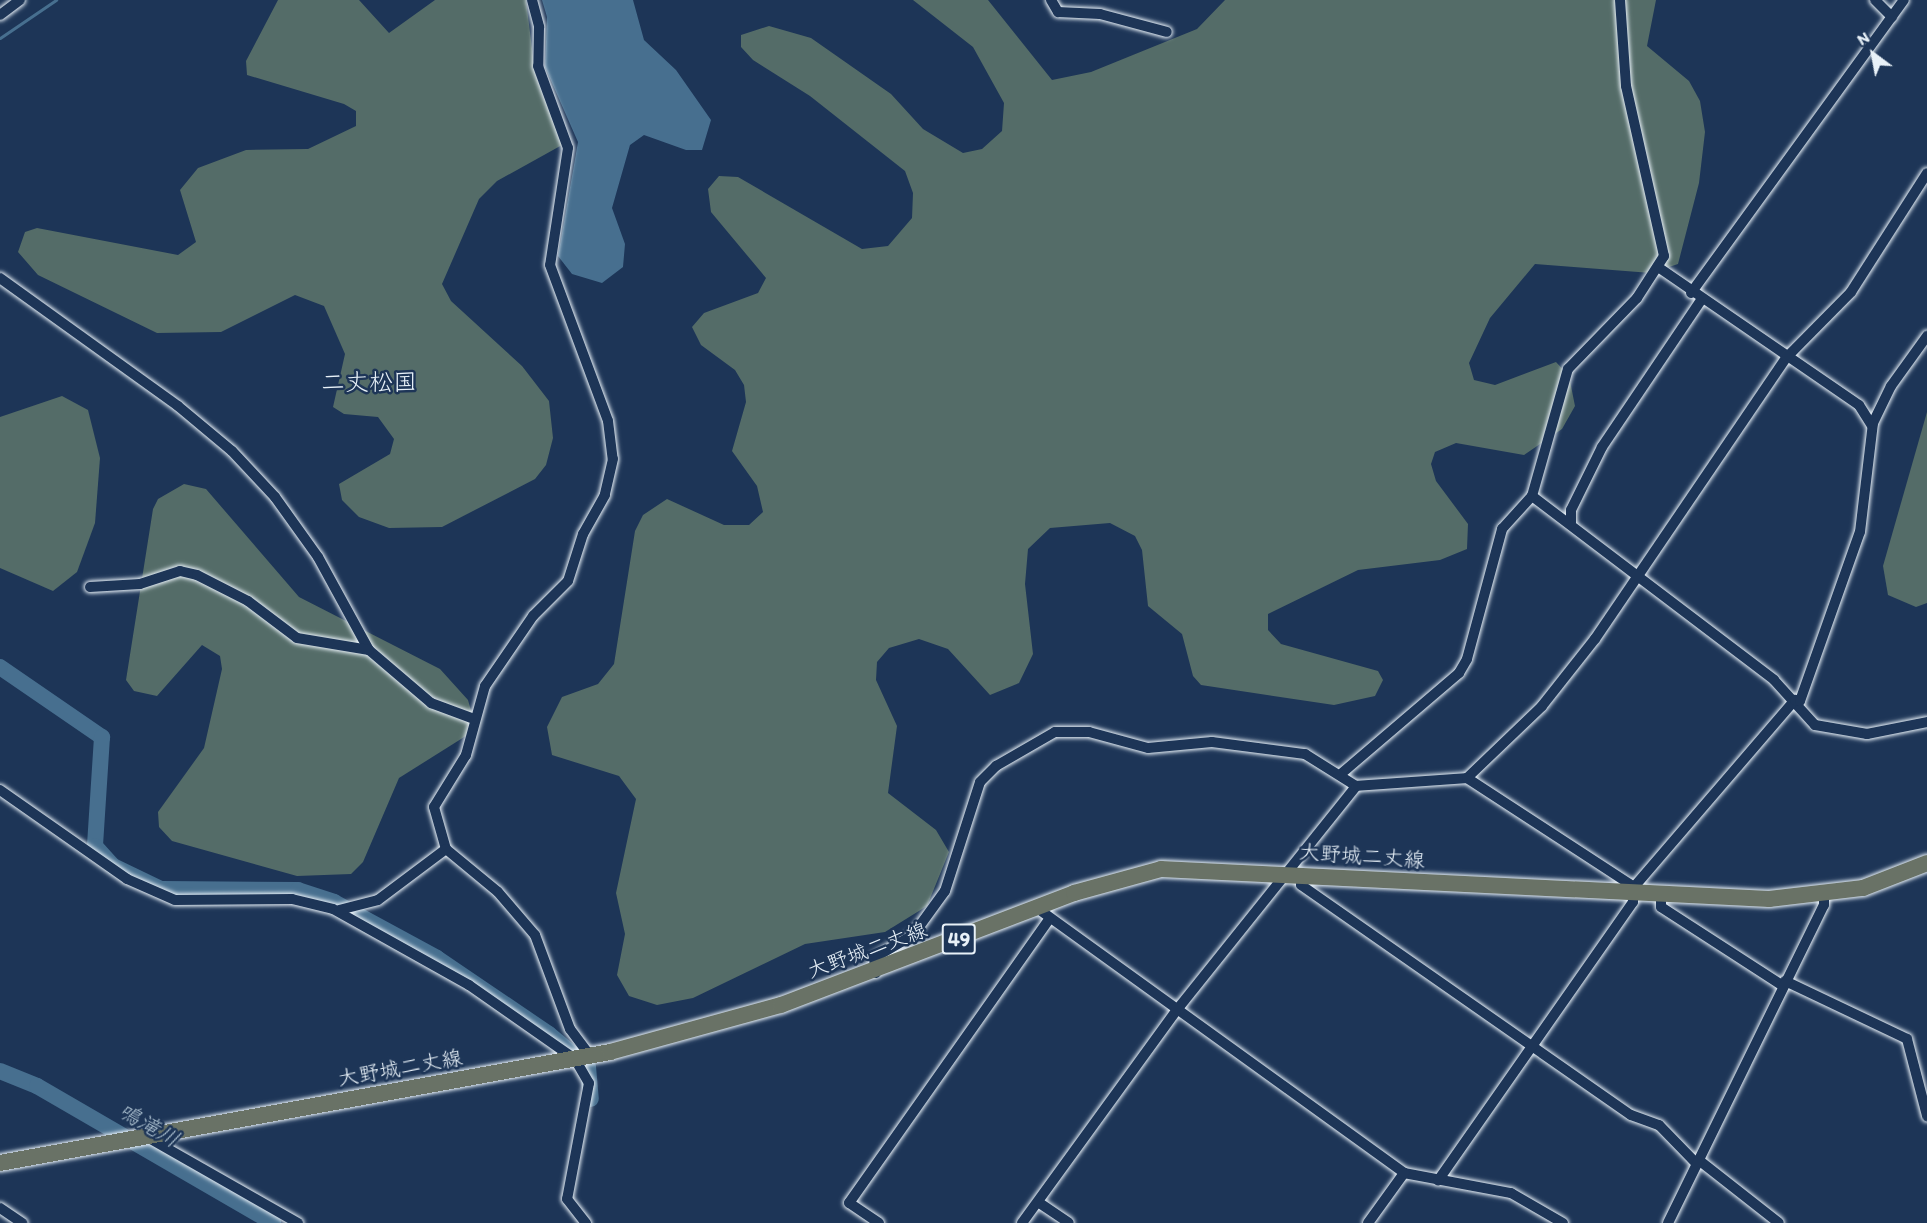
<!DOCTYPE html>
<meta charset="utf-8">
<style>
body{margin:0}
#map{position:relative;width:1927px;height:1223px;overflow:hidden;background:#1d3557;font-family:Itim,"Klee One",sans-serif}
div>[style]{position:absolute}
.green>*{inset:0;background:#546c68}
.water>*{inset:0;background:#476f8f}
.stream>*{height:3px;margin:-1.5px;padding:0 1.5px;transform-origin:1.5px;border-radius:1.5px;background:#476f8f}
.river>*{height:16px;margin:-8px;padding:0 8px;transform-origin:8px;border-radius:8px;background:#476f8f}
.roads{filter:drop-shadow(0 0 2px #e8f1f8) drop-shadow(0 0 2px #e8f1f8)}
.street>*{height:10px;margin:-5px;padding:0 5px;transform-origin:5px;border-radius:5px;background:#1d3557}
.primary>*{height:16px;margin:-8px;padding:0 8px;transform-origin:8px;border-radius:8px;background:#697266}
span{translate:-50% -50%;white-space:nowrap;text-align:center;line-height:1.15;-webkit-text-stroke:5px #1d3557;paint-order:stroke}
.shield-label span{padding:2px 4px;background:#1d3557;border:2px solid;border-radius:4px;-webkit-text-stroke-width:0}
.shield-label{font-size:20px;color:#e8f1f8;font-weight:700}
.street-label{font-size:21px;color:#e8f1f8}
.water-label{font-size:22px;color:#b0c4d3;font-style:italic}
.quarter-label{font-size:24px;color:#e8f1f8}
.north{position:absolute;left:1843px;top:24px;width:60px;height:60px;-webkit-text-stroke:4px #1d3557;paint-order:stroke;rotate:328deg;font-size:16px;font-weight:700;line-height:24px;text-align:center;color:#e8f1f8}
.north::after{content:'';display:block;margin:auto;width:21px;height:27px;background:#e8f1f8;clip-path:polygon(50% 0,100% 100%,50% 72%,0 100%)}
</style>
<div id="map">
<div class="green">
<i style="clip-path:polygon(278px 0,359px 0,389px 33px,435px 0,526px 0,535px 73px,562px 145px,497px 181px,479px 199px,442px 284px,451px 301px,522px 366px,549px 401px,553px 438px,546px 465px,535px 479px,442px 527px,389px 528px,359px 517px,342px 500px,339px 484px,390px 454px,394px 439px,378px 417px,344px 414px,333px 407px,345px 354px,324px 306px,295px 295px,221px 332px,157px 333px,38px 275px,18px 252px,25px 232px,37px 228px,178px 255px,196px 242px,180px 190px,198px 168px,246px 150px,308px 149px,356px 126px,356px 111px,344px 104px,247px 75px,246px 61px)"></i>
<i style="clip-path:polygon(913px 0,988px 0,1052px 80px,1091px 72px,1197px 29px,1225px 0,1656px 0,1647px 46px,1689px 81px,1700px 101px,1705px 132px,1699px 183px,1678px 264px,1651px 273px,1535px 264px,1490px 318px,1469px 363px,1474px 380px,1495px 385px,1556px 362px,1569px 376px,1575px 406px,1562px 429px,1524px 455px,1456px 443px,1435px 452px,1431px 464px,1436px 481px,1468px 524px,1467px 549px,1440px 560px,1358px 570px,1268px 614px,1268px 630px,1281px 644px,1378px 671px,1383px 680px,1375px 696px,1334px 705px,1201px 685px,1193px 676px,1182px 634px,1148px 606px,1142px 550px,1135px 536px,1110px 523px,1050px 528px,1028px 549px,1025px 584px,1033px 654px,1019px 683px,990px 695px,948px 649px,919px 639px,889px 648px,877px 662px,876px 680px,897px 726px,888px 793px,936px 830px,949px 852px,927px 906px,885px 932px,805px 944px,693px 998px,657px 1005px,629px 996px,617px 975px,625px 934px,616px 893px,636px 799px,619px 776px,552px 755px,547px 727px,562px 697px,598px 684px,614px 664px,635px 531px,643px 515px,667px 499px,724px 525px,749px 525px,763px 512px,757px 486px,732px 451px,746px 402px,744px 385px,735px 370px,701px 345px,692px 327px,704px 313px,758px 293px,766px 278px,711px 212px,708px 189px,719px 176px,738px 177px,862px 249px,888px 246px,912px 218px,913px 193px,905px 171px,810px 96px,753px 60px,741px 47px,741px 35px,769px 26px,811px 38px,891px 94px,923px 129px,963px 153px,982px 149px,1002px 131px,1004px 103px,973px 47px)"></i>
<i style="clip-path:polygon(62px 396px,88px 410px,100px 458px,95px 523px,77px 572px,53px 591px,0 568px,0 417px)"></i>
<i style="clip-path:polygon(1927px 412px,1927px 603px,1916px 607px,1888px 595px,1883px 566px)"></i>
<i style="clip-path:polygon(184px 484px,206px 489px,299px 597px,440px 669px,468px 700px,473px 718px,469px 734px,399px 778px,363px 862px,351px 874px,297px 876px,172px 841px,159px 827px,158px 812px,204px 748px,222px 669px,220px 656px,202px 645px,157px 696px,134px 691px,126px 680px,153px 509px,158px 499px)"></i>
</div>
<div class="water">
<i style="clip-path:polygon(542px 0,633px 0,644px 40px,676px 70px,711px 120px,702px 150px,686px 150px,644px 135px,630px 145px,612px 208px,625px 244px,623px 267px,602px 283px,572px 274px,558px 256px,578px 142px,545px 67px,547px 17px)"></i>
</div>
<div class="stream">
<i style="left:0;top:38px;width:68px;rotate:-34.2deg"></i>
</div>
<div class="river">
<i style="left:0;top:667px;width:124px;rotate:34.5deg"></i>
<i style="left:102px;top:737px;width:109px;rotate:93.7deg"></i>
<i style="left:95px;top:846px;width:27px;rotate:48deg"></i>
<i style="left:113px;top:866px;width:53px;rotate:25.6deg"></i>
<i style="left:161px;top:889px;width:137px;rotate:0.4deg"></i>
<i style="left:298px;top:890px;width:38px;rotate:18deg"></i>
<i style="left:334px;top:902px;width:117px;rotate:28.5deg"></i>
<i style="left:437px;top:958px;width:135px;rotate:34.2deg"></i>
<i style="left:549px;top:1034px;width:51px;rotate:40.2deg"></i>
<i style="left:588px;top:1067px;width:32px;rotate:85deg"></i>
<i style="left:0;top:1071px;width:40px;rotate:22deg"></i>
<i style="left:37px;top:1086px;width:273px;rotate:30.1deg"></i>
</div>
<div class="roads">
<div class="street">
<i style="left:532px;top:0;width:28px;rotate:75deg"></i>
<i style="left:539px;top:27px;width:39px;rotate:91deg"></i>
<i style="left:538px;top:66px;width:87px;rotate:69.9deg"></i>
<i style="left:568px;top:148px;width:118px;rotate:98.7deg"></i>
<i style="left:550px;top:265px;width:166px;rotate:69.6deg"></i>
<i style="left:608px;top:421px;width:38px;rotate:83deg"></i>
<i style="left:613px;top:459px;width:37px;rotate:103deg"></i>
<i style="left:605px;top:495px;width:45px;rotate:119.4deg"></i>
<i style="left:583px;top:534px;width:49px;rotate:107.7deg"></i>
<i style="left:568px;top:581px;width:49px;rotate:135deg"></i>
<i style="left:533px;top:616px;width:85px;rotate:124.4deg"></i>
<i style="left:485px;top:686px;width:72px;rotate:105.4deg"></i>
<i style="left:466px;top:755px;width:61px;rotate:121.6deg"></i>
<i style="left:434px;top:807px;width:44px;rotate:74.1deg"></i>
<i style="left:446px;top:849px;width:67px;rotate:39.6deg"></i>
<i style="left:498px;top:892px;width:57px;rotate:49.3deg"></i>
<i style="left:535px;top:935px;width:100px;rotate:69.6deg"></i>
<i style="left:570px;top:1029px;width:34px;rotate:53deg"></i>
<i style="left:1051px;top:0;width:14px;rotate:60deg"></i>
<i style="left:1058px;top:12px;width:42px;rotate:2.7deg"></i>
<i style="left:1100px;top:14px;width:69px;rotate:15deg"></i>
<i style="left:1875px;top:0;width:24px;rotate:45deg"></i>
<i style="left:0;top:15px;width:25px;rotate:-37deg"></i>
<i style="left:1658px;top:267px;width:244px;rotate:34.5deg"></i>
<i style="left:1859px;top:405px;width:25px;rotate:58deg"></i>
<i style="left:0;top:278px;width:219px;rotate:35.7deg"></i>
<i style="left:178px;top:406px;width:70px;rotate:39.8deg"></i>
<i style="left:232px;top:451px;width:63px;rotate:46.9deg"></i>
<i style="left:275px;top:497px;width:74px;rotate:54.4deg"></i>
<i style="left:318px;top:557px;width:106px;rotate:61.3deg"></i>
<i style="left:369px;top:650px;width:82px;rotate:40.5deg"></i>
<i style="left:431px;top:703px;width:46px;rotate:20.4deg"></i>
<i style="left:1691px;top:293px;width:362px;rotate:-54deg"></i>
<i style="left:1532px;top:496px;width:304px;rotate:37.2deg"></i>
<i style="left:1774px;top:680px;width:61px;rotate:47.7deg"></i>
<i style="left:1815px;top:725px;width:53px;rotate:9.8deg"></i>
<i style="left:1867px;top:734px;width:61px;rotate:-11.3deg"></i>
<i style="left:1571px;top:524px;width:14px;rotate:-90deg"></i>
<i style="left:1571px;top:510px;width:70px;rotate:-63.8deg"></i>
<i style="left:1602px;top:447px;width:177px;rotate:-56deg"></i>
<i style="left:90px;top:587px;width:50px;rotate:-3.4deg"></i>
<i style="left:140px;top:584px;width:42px;rotate:-18deg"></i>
<i style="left:180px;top:571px;width:17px;rotate:13deg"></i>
<i style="left:197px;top:575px;width:57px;rotate:27deg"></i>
<i style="left:248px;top:601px;width:61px;rotate:37.1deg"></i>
<i style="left:297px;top:638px;width:73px;rotate:9.5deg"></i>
<i style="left:1342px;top:773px;width:154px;rotate:-40.5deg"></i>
<i style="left:1459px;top:673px;width:16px;rotate:-60deg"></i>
<i style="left:1467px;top:659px;width:135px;rotate:-74.9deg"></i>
<i style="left:1502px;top:529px;width:45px;rotate:-47.7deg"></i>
<i style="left:1532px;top:496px;width:132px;rotate:-74.2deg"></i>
<i style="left:1568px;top:369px;width:99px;rotate:-45.8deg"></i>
<i style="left:1637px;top:298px;width:50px;rotate:-57.3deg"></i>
<i style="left:1664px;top:256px;width:174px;rotate:-102.6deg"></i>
<i style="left:1626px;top:86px;width:86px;rotate:-94deg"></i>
<i style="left:1467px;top:778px;width:104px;rotate:-43.8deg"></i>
<i style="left:1542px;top:706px;width:85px;rotate:-51.7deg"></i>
<i style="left:1595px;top:639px;width:341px;rotate:-55.8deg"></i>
<i style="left:1787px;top:357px;width:91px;rotate:-45.4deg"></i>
<i style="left:1851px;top:292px;width:141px;rotate:-57.4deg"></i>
<i style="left:0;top:790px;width:155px;rotate:35deg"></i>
<i style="left:127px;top:879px;width:52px;rotate:23.6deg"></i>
<i style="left:175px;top:900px;width:117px;rotate:-0.5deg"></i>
<i style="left:292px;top:899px;width:42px;rotate:13.7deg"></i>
<i style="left:333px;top:909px;width:156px;rotate:29.2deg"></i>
<i style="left:469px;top:985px;width:129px;rotate:34.9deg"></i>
<i style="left:575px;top:1059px;width:28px;rotate:60deg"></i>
<i style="left:589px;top:1083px;width:118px;rotate:100.7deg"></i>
<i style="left:567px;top:1199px;width:31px;rotate:52deg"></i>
<i style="left:1303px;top:875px;width:10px;rotate:101deg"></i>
<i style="left:1301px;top:885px;width:402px;rotate:34.9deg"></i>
<i style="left:1631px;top:1115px;width:30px;rotate:20deg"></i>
<i style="left:1659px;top:1125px;width:53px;rotate:45.8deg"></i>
<i style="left:1634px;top:887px;width:247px;rotate:-49.3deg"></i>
<i style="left:1795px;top:700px;width:5px;rotate:11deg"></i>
<i style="left:1800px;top:701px;width:179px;rotate:-70.5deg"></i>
<i style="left:1860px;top:532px;width:110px;rotate:-83.2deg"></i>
<i style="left:1873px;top:423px;width:41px;rotate:-64.1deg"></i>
<i style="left:1891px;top:386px;width:62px;rotate:-54.2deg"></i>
<i style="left:1661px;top:896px;width:11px;rotate:90deg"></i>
<i style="left:1661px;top:907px;width:145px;rotate:32.9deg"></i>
<i style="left:1037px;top:908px;width:453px;rotate:35.8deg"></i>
<i style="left:1404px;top:1173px;width:109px;rotate:10.6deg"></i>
<i style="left:1511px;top:1193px;width:60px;rotate:30deg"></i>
<i style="left:339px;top:910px;width:40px;rotate:-14.4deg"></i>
<i style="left:378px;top:900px;width:85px;rotate:-36.9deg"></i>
<i style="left:876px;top:973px;width:15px;rotate:-98deg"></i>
<i style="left:874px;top:958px;width:45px;rotate:-30.5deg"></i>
<i style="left:913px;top:935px;width:54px;rotate:-54deg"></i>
<i style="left:945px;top:891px;width:114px;rotate:-72.2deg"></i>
<i style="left:980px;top:782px;width:23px;rotate:-45deg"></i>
<i style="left:996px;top:766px;width:68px;rotate:-30deg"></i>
<i style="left:1055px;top:732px;width:34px"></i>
<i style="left:1089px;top:732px;width:61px;rotate:15.2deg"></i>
<i style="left:1148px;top:748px;width:64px;rotate:-5.4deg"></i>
<i style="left:1212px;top:742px;width:94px;rotate:7.4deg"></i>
<i style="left:1305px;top:754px;width:60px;rotate:32.1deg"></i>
<i style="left:1785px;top:981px;width:135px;rotate:25.4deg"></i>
<i style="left:1907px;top:1039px;width:80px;rotate:75.4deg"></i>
<i style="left:147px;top:1137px;width:174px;rotate:29.7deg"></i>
<i style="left:1700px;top:1161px;width:100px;rotate:38.1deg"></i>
<i style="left:1038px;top:1202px;width:37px;rotate:34deg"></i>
<i style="left:0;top:1208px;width:27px;rotate:34deg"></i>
<i style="left:879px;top:1223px;width:36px;rotate:-146deg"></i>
<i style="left:849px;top:1203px;width:347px;rotate:-54.8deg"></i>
<i style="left:1022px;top:1223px;width:262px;rotate:-54deg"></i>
<i style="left:1176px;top:1011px;width:288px;rotate:-51.3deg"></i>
<i style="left:1356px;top:786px;width:111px;rotate:-4.1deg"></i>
<i style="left:1467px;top:778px;width:199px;rotate:33.1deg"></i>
<i style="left:1634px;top:887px;width:15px;rotate:94deg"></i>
<i style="left:1633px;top:902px;width:340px;rotate:125deg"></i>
<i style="left:1368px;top:1223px;width:62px;rotate:-54.2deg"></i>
<i style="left:1668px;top:1223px;width:354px;rotate:-63.9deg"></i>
<i style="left:1824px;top:905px;width:10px;rotate:-90deg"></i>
</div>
<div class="primary">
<i style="left:0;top:1163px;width:620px;rotate:-10.31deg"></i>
<i style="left:610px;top:1052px;width:177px;rotate:-15.4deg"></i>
<i style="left:781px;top:1005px;width:314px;rotate:-20.9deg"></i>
<i style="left:1074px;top:893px;width:90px;rotate:-15.4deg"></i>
<i style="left:1161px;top:869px;width:609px;rotate:2.82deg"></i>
<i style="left:1769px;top:899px;width:95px;rotate:-6.7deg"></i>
<i style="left:1863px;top:888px;width:69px;rotate:-21.3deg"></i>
</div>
</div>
<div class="shield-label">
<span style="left:959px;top:939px">49</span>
</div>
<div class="street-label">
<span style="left:1362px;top:856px;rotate:4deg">大野城二丈線</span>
<span style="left:867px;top:950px;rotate:-20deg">大野城二丈線</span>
<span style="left:400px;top:1068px;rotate:-10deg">大野城二丈線</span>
</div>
<div class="water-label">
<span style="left:149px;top:1125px;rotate:30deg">鳴滝川</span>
</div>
<div class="quarter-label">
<span style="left:369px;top:382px">二丈松国</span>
</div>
<div class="north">N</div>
</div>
